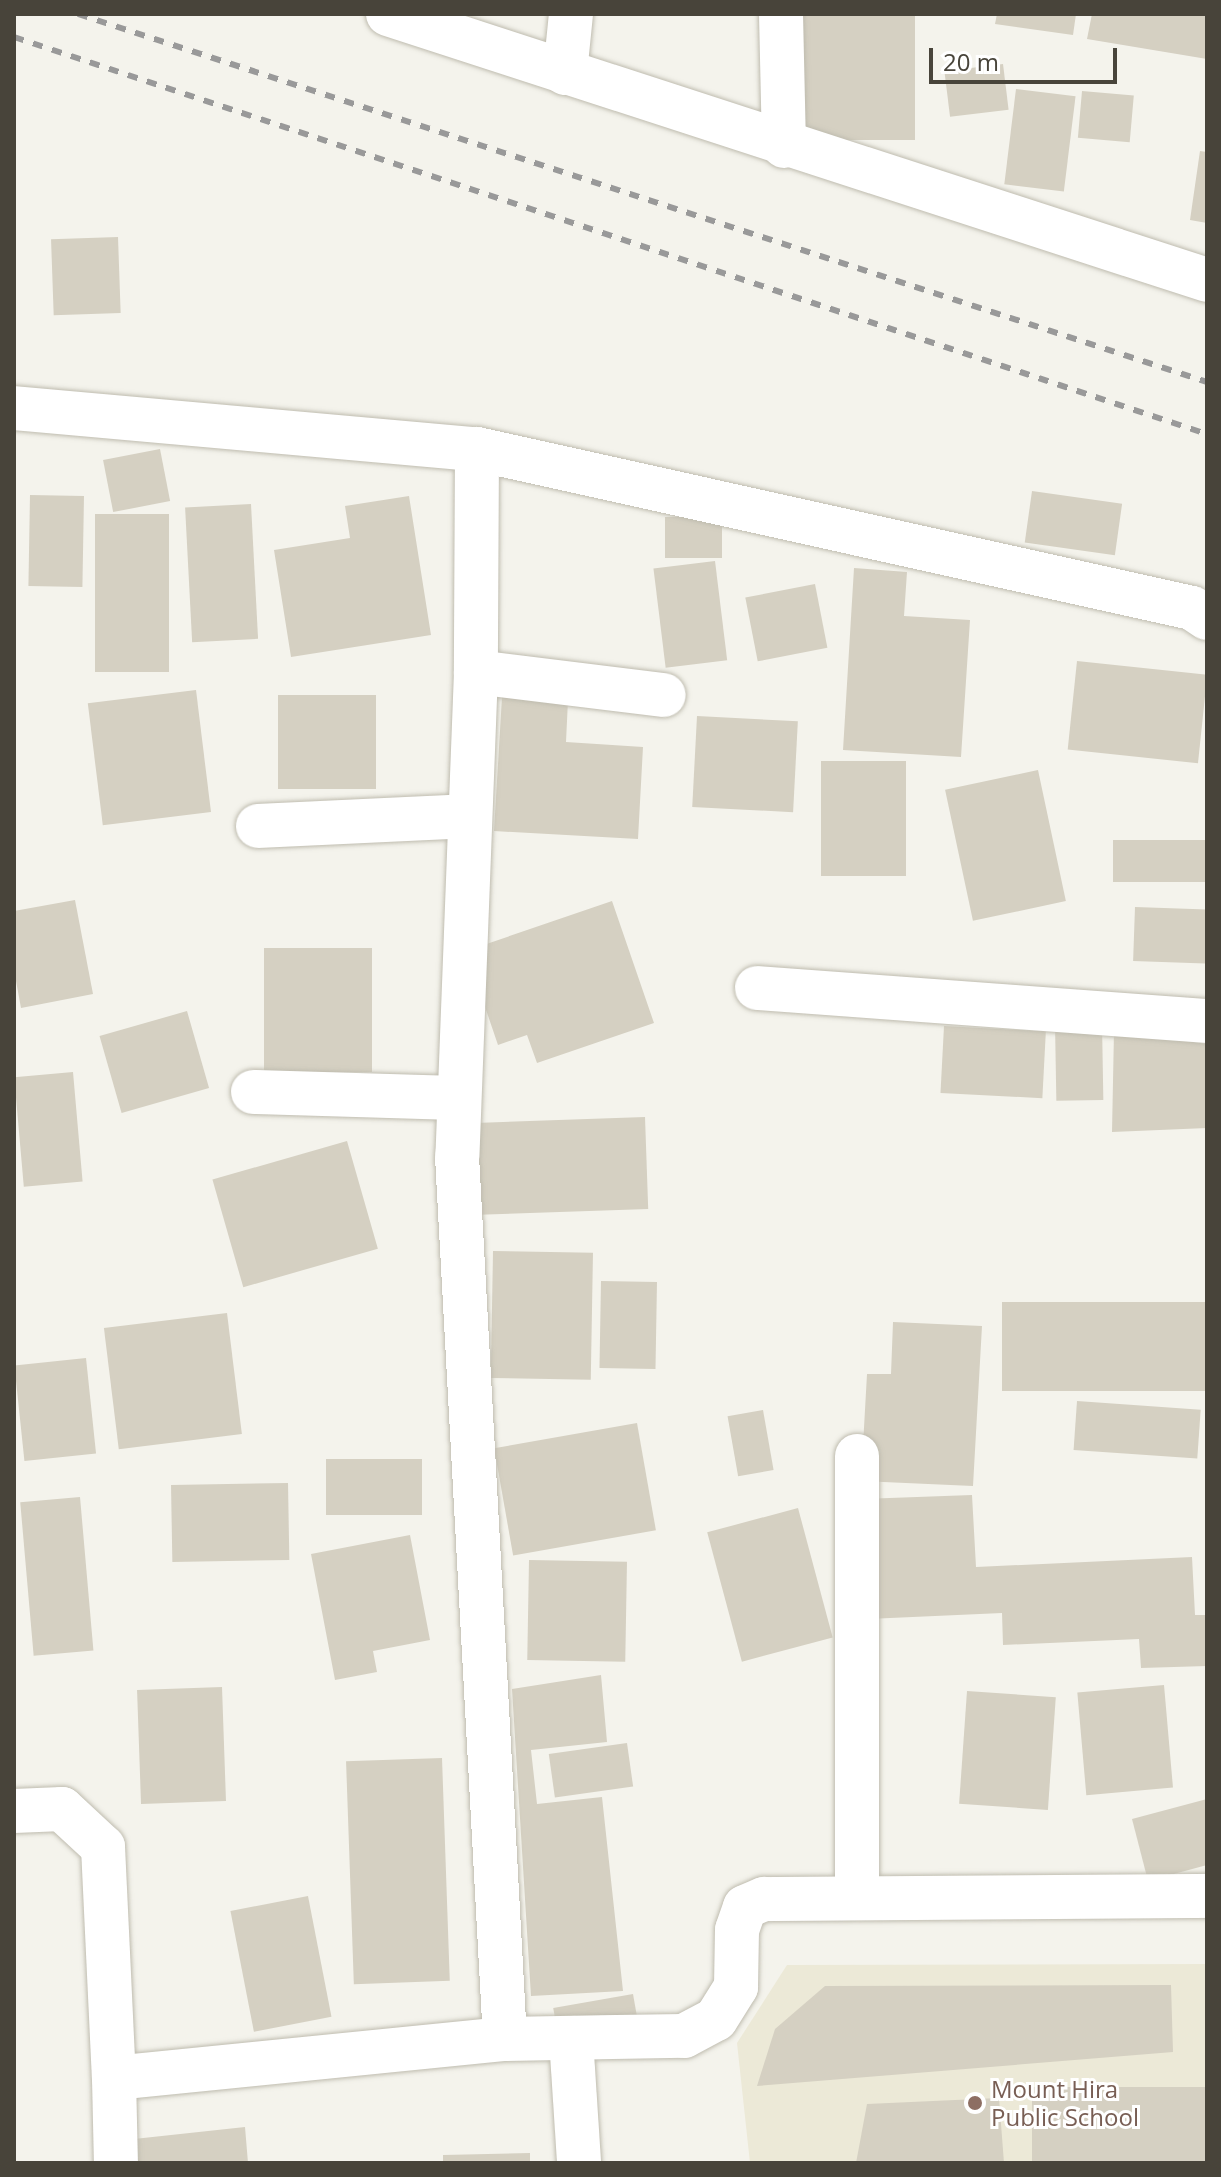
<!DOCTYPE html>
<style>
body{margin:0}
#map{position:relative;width:1221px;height:2177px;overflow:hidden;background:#f4f3ec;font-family:"Open Sans",sans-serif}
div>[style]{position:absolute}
.education>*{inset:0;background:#ece9d7}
.building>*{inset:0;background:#d5d0c2;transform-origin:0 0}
.roads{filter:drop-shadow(0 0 2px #bfbcaf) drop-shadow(0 0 2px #bfbcaf)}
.minor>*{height:44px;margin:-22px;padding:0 22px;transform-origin:22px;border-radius:22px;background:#fff}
.rail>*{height:6px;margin-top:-3px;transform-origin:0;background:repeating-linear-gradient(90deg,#999 0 10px,transparent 0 20px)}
.dots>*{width:22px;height:22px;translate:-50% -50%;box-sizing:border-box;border:4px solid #fff;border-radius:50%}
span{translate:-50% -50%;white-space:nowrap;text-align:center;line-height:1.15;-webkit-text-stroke:6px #fff;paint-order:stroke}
.education-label{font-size:24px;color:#785e54}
.left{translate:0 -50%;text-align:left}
.frame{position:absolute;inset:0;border:16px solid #48443a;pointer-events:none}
.scale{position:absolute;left:929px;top:48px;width:188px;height:36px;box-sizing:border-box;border:4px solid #48443a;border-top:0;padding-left:10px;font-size:24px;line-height:28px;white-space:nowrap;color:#48443a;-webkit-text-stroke:6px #fff;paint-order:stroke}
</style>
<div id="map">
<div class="education">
<i style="clip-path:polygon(1207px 1964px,1207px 2163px,750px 2163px,737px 2043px,787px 1965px)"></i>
</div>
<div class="building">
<i style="left:794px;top:14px;width:121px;height:126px"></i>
<i style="clip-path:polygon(997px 14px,1076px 14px,1073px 35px,995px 24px)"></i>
<i style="clip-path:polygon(1092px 14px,1207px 14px,1207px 59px,1087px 39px)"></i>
<i style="left:1003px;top:64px;width:46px;height:59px;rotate:83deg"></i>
<i style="left:1016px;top:89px;width:60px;height:96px;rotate:7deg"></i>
<i style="left:1082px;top:91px;width:52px;height:47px;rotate:5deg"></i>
<i style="clip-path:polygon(1200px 151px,1207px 152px,1207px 223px,1190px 220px)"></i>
<i style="left:118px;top:237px;width:76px;height:67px;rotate:88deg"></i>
<i style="left:160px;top:449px;width:53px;height:58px;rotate:79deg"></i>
<i style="left:1032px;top:491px;width:91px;height:52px;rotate:8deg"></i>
<i style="left:30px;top:495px;width:54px;height:91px;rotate:1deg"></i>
<i style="clip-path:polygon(409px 496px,431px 635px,291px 657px,274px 550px,350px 538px,345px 506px)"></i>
<i style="left:251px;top:504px;width:135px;height:66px;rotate:87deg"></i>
<i style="left:95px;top:514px;width:74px;height:158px"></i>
<i style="left:722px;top:517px;width:41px;height:57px;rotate:90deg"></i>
<i style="left:715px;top:561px;width:100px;height:62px;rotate:83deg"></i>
<i style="clip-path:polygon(854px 568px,907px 572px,904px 616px,970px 620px,961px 757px,843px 750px)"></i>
<i style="left:815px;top:584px;width:65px;height:71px;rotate:79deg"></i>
<i style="left:1077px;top:661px;width:131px;height:89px;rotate:6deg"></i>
<i style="left:196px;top:690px;width:123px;height:109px;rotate:83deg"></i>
<i style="left:376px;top:695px;width:94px;height:98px;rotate:90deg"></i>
<i style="clip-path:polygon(502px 697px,568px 700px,566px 742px,643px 747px,638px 839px,494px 831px)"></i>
<i style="left:697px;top:716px;width:101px;height:91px;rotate:3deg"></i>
<i style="left:821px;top:761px;width:85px;height:115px"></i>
<i style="left:1038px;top:770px;width:134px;height:95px;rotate:78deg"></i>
<i style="left:1207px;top:840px;width:42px;height:94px;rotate:90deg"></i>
<i style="clip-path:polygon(75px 900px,93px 994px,21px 1008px,14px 970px,14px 911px)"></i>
<i style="clip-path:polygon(612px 901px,654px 1023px,537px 1063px,527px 1035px,498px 1045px,466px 951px)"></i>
<i style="left:1135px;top:907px;width:72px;height:54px;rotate:2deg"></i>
<i style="left:372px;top:948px;width:124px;height:108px;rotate:90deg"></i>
<i style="left:187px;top:1011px;width:80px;height:91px;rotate:74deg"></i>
<i style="left:1102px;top:1023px;width:77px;height:47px;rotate:89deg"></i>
<i style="left:944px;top:1026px;width:102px;height:67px;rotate:3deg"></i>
<i style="clip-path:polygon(1114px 1031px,1207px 1044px,1207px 1128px,1112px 1132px)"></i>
<i style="left:73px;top:1072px;width:110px;height:59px;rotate:85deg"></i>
<i style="left:645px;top:1117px;width:92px;height:177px;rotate:88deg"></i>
<i style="left:347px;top:1141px;width:112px;height:140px;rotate:74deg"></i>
<i style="left:493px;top:1251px;width:100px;height:127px;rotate:1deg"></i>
<i style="left:601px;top:1281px;width:56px;height:87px;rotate:1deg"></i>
<i style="left:1207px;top:1302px;width:89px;height:205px;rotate:90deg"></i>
<i style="left:227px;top:1313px;width:122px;height:124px;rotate:83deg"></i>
<i style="clip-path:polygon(893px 1322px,982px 1326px,973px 1486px,861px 1481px,867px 1374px,891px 1374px)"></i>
<i style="left:86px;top:1358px;width:96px;height:72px;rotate:84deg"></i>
<i style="left:1077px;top:1401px;width:124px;height:49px;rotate:4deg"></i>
<i style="left:763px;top:1410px;width:61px;height:36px;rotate:80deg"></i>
<i style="left:637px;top:1423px;width:109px;height:145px;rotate:80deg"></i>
<i style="left:422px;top:1459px;width:56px;height:96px;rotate:90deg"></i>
<i style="left:288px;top:1483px;width:77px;height:117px;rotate:89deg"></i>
<i style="clip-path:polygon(972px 1495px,976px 1567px,1192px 1557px,1195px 1615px,1207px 1615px,1207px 1666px,1141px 1668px,1139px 1639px,1003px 1645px,1002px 1613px,868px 1619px,862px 1499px)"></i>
<i style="left:80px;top:1497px;width:154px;height:60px;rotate:85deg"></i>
<i style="left:798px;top:1508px;width:134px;height:94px;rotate:75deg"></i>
<i style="clip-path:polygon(410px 1535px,430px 1640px,373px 1651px,377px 1672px,335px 1680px,311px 1554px)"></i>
<i style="left:529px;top:1560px;width:98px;height:100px;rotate:1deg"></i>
<i style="clip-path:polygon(601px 1675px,607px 1742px,531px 1750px,537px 1804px,602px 1797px,623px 1991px,531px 1996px,512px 1689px)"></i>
<i style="left:1164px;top:1685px;width:103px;height:87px;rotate:85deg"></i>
<i style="left:222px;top:1687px;width:114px;height:85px;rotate:88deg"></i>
<i style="left:967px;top:1691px;width:89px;height:113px;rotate:4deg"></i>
<i style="left:627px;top:1743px;width:44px;height:79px;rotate:82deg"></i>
<i style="left:442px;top:1758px;width:223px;height:96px;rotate:88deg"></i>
<i style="clip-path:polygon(1207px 1799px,1207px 1865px,1148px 1881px,1132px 1819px)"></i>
<i style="left:308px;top:1896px;width:123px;height:79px;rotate:79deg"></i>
<i style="clip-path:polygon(1171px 1985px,1173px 2052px,757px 2086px,775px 2029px,825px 1986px)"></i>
<i style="left:633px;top:1994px;width:41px;height:81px;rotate:80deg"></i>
<i style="left:1207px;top:2087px;width:76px;height:175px;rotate:90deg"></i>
<i style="clip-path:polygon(999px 2098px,1004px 2163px,856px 2163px,867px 2104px)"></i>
<i style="clip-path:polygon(245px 2127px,248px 2163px,136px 2163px,134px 2139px)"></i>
<i style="clip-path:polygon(530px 2153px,530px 2163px,443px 2163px,443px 2155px)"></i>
</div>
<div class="roads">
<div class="minor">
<i style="left:388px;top:14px;width:861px;rotate:17.99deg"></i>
<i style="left:781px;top:14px;width:132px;rotate:88.7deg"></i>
<i style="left:565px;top:73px;width:59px;rotate:-84.2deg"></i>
<i style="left:14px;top:408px;width:465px;rotate:5.1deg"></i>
<i style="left:477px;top:449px;width:732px;rotate:12.54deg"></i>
<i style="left:1192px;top:608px;width:18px;rotate:34deg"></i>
<i style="left:477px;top:449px;width:223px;rotate:90.3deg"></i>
<i style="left:476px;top:672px;width:484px;rotate:92.2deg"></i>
<i style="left:457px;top:1156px;width:884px;rotate:86.89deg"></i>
<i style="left:476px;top:672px;width:189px;rotate:7deg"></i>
<i style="left:258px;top:826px;width:212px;rotate:-2.7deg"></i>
<i style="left:757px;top:988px;width:451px;rotate:4.2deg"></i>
<i style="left:253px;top:1092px;width:206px;rotate:1.7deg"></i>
<i style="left:857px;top:1456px;width:442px;rotate:90deg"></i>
<i style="left:14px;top:1811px;width:48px;rotate:-2.4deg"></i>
<i style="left:62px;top:1809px;width:56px;rotate:42.8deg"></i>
<i style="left:103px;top:1847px;width:231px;rotate:87.3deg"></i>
<i style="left:114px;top:2078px;width:393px;rotate:-5.7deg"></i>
<i style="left:505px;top:2039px;width:179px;rotate:-1deg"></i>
<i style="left:684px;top:2036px;width:36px;rotate:-28deg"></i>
<i style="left:716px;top:2019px;width:38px;rotate:-58deg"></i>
<i style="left:736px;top:1987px;width:57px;rotate:-89deg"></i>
<i style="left:737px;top:1930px;width:24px;rotate:-71deg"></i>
<i style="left:745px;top:1907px;width:21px;rotate:-23deg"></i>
<i style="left:764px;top:1899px;width:443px;rotate:-0.4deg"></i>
<i style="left:571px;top:2038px;width:125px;rotate:86.3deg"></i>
<i style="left:114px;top:2078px;width:85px;rotate:88.7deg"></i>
</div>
</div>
<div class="rail">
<i style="left:78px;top:14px;width:1187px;rotate:18.05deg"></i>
<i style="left:14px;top:37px;width:1257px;rotate:18.41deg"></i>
</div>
<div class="dots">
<i style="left:975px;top:2103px;background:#8d6e63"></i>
</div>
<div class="education-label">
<span class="left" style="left:991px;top:2103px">Mount Hira<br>Public School</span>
</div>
<div class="frame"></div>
<div class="scale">20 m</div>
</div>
